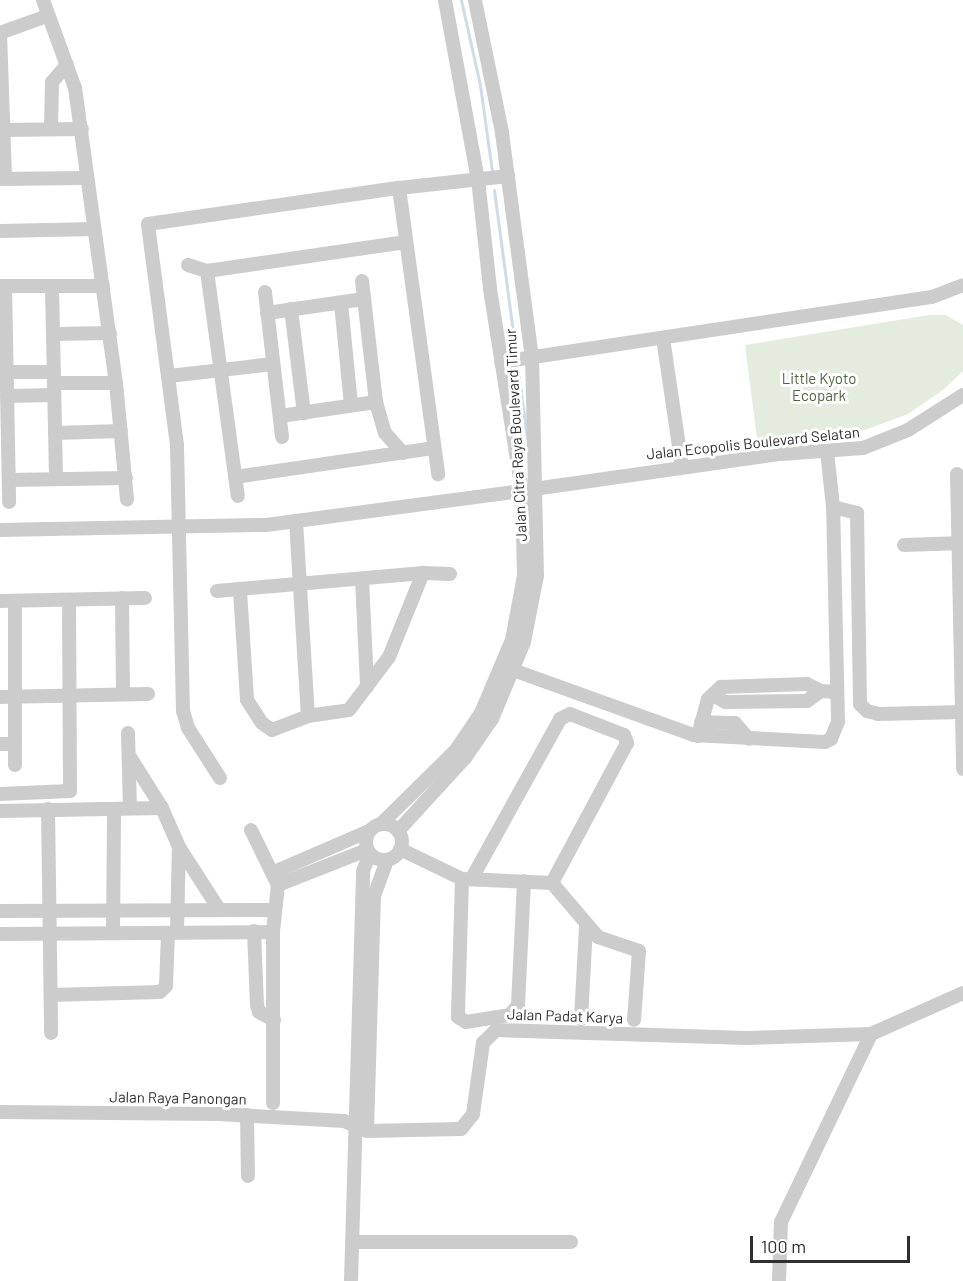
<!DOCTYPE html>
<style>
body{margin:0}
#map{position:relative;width:963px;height:1281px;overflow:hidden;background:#fff;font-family:Barlow,sans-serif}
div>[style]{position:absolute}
.green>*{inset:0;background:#e4ebdf}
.stream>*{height:3px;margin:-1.5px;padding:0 1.5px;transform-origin:1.5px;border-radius:1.5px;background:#cedbe8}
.minor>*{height:14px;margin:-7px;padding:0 7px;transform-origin:7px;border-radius:7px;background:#ccc}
.minor>.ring{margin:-7px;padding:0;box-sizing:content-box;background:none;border:14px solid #ccc;border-radius:50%}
span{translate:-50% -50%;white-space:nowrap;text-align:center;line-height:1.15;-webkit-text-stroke:6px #fff;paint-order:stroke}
.park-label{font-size:15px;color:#4e6642}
.street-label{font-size:15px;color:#2f2f2f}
.scale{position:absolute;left:750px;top:1236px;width:160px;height:27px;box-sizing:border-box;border:3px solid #2f2f2f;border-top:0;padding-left:8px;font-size:18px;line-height:21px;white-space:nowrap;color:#2f2f2f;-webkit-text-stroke:4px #fff;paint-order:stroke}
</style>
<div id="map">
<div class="green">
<i style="clip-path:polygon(929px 315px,946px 315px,963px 325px,963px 371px,943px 390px,908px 414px,865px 430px,758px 447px,745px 345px)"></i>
</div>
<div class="stream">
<i style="left:461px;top:0;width:87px;rotate:77.4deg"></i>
<i style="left:480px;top:85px;width:88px;rotate:82.1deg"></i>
<i style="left:494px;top:190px;width:166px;rotate:82.4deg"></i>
<i style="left:518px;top:371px;width:68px;rotate:82.3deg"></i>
</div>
<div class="minor">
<i style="left:43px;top:0;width:94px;rotate:70deg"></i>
<i style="left:75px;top:88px;width:298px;rotate:82.1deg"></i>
<i style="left:116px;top:383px;width:117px;rotate:84.6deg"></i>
<i style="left:0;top:33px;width:146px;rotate:88deg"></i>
<i style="left:0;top:33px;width:50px;rotate:-19.9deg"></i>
<i style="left:51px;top:129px;width:47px;rotate:-88.8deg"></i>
<i style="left:52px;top:82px;width:23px;rotate:-49deg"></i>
<i style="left:3px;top:130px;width:79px;rotate:-0.7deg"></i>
<i style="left:0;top:179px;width:86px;rotate:-0.7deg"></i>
<i style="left:399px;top:188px;width:289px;rotate:82.2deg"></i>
<i style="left:0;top:231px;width:94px;rotate:-1.2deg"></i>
<i style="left:188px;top:265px;width:20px;rotate:18deg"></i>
<i style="left:207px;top:271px;width:201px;rotate:-8.3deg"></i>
<i style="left:207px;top:271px;width:227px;rotate:82.2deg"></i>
<i style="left:362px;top:281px;width:122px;rotate:83.4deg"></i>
<i style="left:376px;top:402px;width:32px;rotate:74deg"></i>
<i style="left:385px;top:433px;width:27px;rotate:48deg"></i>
<i style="left:0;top:286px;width:103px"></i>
<i style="left:5px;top:286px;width:216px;rotate:88.9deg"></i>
<i style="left:52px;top:286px;width:193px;rotate:88.8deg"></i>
<i style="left:265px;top:292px;width:146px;rotate:83.3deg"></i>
<i style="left:341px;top:303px;width:102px;rotate:84.4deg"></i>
<i style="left:291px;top:309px;width:105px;rotate:82.9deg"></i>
<i style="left:267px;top:313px;width:98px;rotate:-8.2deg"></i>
<i style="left:53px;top:334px;width:57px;rotate:-1deg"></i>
<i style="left:663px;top:338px;width:129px;rotate:81.6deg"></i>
<i style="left:501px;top:362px;width:436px;rotate:-8.6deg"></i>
<i style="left:932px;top:297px;width:33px;rotate:-21deg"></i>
<i style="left:7px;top:372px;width:47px"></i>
<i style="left:169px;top:376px;width:104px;rotate:-6.6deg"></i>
<i style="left:54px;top:383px;width:62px"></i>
<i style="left:7px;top:396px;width:47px;rotate:-1.2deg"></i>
<i style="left:280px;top:416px;width:97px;rotate:-8.3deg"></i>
<i style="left:55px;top:433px;width:66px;rotate:-1.7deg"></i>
<i style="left:957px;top:474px;width:295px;rotate:88.8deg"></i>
<i style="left:235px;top:477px;width:200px;rotate:-8.3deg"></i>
<i style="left:9px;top:480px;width:117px;rotate:-1deg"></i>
<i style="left:534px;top:489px;width:249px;rotate:-8.1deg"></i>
<i style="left:781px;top:454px;width:82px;rotate:-4.2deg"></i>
<i style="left:863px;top:448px;width:48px;rotate:-21.8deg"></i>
<i style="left:908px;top:430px;width:65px;rotate:-32.5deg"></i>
<i style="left:833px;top:507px;width:25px;rotate:14deg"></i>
<i style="left:857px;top:513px;width:191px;rotate:89.1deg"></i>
<i style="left:860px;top:704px;width:10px;rotate:45deg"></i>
<i style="left:867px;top:711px;width:11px;rotate:15deg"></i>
<i style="left:878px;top:714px;width:85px;rotate:-1.3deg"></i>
<i style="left:296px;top:521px;width:195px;rotate:86.5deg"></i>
<i style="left:0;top:530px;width:266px;rotate:-1.1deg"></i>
<i style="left:266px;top:525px;width:258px;rotate:-7.6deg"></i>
<i style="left:904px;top:545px;width:59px;rotate:-1.9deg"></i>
<i style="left:362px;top:579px;width:108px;rotate:87.3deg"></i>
<i style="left:217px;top:591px;width:207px;rotate:-5deg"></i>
<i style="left:423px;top:573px;width:27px;rotate:2deg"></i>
<i style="left:240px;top:591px;width:109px;rotate:86.3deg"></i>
<i style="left:247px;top:700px;width:27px;rotate:57deg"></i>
<i style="left:262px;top:723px;width:12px;rotate:35deg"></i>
<i style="left:272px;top:730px;width:39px;rotate:-21deg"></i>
<i style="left:308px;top:716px;width:41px;rotate:-8.3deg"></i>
<i style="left:349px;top:710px;width:66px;rotate:-53deg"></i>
<i style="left:389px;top:657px;width:91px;rotate:-68deg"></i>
<i style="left:122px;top:598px;width:96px;rotate:89.4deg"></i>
<i style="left:0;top:601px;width:145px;rotate:-1.2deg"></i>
<i style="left:15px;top:601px;width:164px;rotate:90deg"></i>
<i style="left:513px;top:670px;width:192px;rotate:19.8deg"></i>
<i style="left:694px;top:735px;width:131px;rotate:3.1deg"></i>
<i style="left:825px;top:742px;width:7px;rotate:-27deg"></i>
<i style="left:831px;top:739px;width:18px;rotate:-68deg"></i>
<i style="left:838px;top:722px;width:215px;rotate:-91.3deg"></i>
<i style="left:833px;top:507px;width:56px;rotate:-96.1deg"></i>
<i style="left:713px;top:695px;width:14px;rotate:30deg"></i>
<i style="left:725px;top:702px;width:82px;rotate:-0.7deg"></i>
<i style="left:807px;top:701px;width:17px;rotate:-36deg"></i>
<i style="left:0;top:697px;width:148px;rotate:-1.2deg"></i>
<i style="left:701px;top:722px;width:34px;rotate:2deg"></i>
<i style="left:735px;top:723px;width:21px;rotate:49deg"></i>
<i style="left:128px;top:733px;width:75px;rotate:88.5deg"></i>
<i style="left:698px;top:736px;width:38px;rotate:-75deg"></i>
<i style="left:708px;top:699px;width:18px;rotate:-43deg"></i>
<i style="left:721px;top:687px;width:86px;rotate:-2deg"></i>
<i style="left:807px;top:684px;width:16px;rotate:27deg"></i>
<i style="left:821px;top:691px;width:15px;rotate:4deg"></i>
<i style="left:0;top:744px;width:15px"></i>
<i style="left:130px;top:757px;width:60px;rotate:57.9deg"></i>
<i style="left:220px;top:778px;width:59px;rotate:-122.6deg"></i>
<i style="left:188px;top:728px;width:18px;rotate:-106deg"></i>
<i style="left:183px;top:711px;width:266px;rotate:-91.3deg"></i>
<i style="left:177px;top:445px;width:223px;rotate:-97.5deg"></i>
<i style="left:148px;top:224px;width:254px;rotate:-8.2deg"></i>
<i style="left:399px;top:188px;width:110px;rotate:-6.3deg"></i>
<i style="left:0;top:794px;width:70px;rotate:-2.5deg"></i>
<i style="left:70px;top:791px;width:191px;rotate:-90.3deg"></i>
<i style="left:48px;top:809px;width:224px;rotate:89.2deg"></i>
<i style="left:0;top:811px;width:162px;rotate:-1.1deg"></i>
<i style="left:162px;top:808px;width:43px;rotate:66.4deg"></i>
<i style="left:179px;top:847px;width:74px;rotate:57.2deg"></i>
<i class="ring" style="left:366px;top:824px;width:22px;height:22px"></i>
<i style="left:381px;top:824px;width:105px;rotate:-44.6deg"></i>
<i style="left:456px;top:750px;width:45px;rotate:-56deg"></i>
<i style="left:481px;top:713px;width:79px;rotate:-67deg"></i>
<i style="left:512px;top:640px;width:65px;rotate:-79.4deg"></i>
<i style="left:524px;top:576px;width:85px;rotate:-91.3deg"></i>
<i style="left:522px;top:491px;width:206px;rotate:-99deg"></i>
<i style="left:490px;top:288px;width:109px;rotate:-96.3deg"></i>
<i style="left:478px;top:180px;width:183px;rotate:-100.4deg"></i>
<i style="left:251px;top:830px;width:61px;rotate:63.9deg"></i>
<i style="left:278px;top:885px;width:47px;rotate:96.1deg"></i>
<i style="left:273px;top:932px;width:171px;rotate:90deg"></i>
<i style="left:398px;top:831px;width:99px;rotate:-47.5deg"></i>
<i style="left:465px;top:758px;width:47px;rotate:-55.3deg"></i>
<i style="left:492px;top:719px;width:83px;rotate:-67.4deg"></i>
<i style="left:524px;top:642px;width:67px;rotate:-78.9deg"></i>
<i style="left:537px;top:576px;width:218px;rotate:-91.3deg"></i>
<i style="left:532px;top:358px;width:228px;rotate:-97.6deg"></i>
<i style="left:502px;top:132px;width:135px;rotate:-101.6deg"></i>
<i style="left:400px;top:849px;width:69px;rotate:25.8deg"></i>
<i style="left:462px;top:879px;width:90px;rotate:2.5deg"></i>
<i style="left:552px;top:883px;width:71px;rotate:49.6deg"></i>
<i style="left:598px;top:937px;width:43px;rotate:18.9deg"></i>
<i style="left:639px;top:951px;width:69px;rotate:94.1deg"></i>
<i style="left:272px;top:873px;width:106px;rotate:-23.4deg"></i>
<i style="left:472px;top:878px;width:182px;rotate:-61deg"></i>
<i style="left:560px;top:719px;width:11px;rotate:-27deg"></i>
<i style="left:570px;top:714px;width:58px;rotate:21.3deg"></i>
<i style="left:624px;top:735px;width:9px;rotate:69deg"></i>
<i style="left:627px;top:743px;width:159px;rotate:118.2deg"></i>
<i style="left:462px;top:879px;width:138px;rotate:91.7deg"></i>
<i style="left:458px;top:1017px;width:9px;rotate:32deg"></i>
<i style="left:466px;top:1022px;width:45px;rotate:-9deg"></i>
<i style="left:510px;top:1015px;width:13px;rotate:-51deg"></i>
<i style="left:518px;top:1005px;width:124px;rotate:-87.2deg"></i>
<i style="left:278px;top:885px;width:96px;rotate:-21.5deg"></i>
<i style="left:0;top:911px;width:275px;rotate:-0.2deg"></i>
<i style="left:254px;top:931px;width:74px;rotate:87.7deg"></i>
<i style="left:257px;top:1005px;width:7px;rotate:74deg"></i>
<i style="left:259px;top:1012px;width:17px;rotate:28deg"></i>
<i style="left:177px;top:932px;width:85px;rotate:-88.7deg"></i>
<i style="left:113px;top:933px;width:124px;rotate:-89.5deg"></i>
<i style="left:0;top:934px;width:273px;rotate:-0.4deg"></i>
<i style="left:51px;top:995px;width:109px;rotate:-1.6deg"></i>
<i style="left:160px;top:992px;width:8px;rotate:-45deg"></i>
<i style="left:166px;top:986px;width:53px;rotate:-87.8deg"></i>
<i style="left:581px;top:1019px;width:92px;rotate:-86.9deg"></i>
<i style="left:0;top:1112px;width:218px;rotate:0.5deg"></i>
<i style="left:218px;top:1114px;width:126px;rotate:3.2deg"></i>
<i style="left:344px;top:1121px;width:25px;rotate:23deg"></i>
<i style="left:367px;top:1131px;width:94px;rotate:-1.2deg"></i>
<i style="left:461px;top:1129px;width:19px;rotate:-51deg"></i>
<i style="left:473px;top:1114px;width:72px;rotate:-82deg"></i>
<i style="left:483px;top:1043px;width:18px;rotate:-45deg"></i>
<i style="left:496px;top:1030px;width:251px;rotate:1.8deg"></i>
<i style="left:747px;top:1038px;width:124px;rotate:-1.8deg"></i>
<i style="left:871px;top:1034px;width:101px;rotate:-24deg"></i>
<i style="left:247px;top:1115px;width:61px;rotate:89.1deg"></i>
<i style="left:367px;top:1131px;width:235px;rotate:-88.3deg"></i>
<i style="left:374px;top:896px;width:38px;rotate:-70deg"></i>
<i style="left:354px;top:1242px;width:217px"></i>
<i style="left:351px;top:1281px;width:410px;rotate:-88.3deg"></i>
<i style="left:363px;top:871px;width:18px;rotate:-68deg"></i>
<i style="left:779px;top:1281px;width:59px;rotate:-88.1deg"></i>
<i style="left:781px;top:1222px;width:208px;rotate:-64.4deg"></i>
</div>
<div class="park-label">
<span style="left:819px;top:387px">Little Kyoto<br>Ecopark</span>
</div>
<div class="street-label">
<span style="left:516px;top:435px;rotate:-93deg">Jalan Citra Raya Boulevard Timur</span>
<span style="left:753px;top:443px;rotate:-6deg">Jalan Ecopolis Boulevard Selatan</span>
<span style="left:565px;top:1016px;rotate:2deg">Jalan Padat Karya</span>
<span style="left:178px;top:1098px;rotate:1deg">Jalan Raya Panongan</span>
</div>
<div class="scale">100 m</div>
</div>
